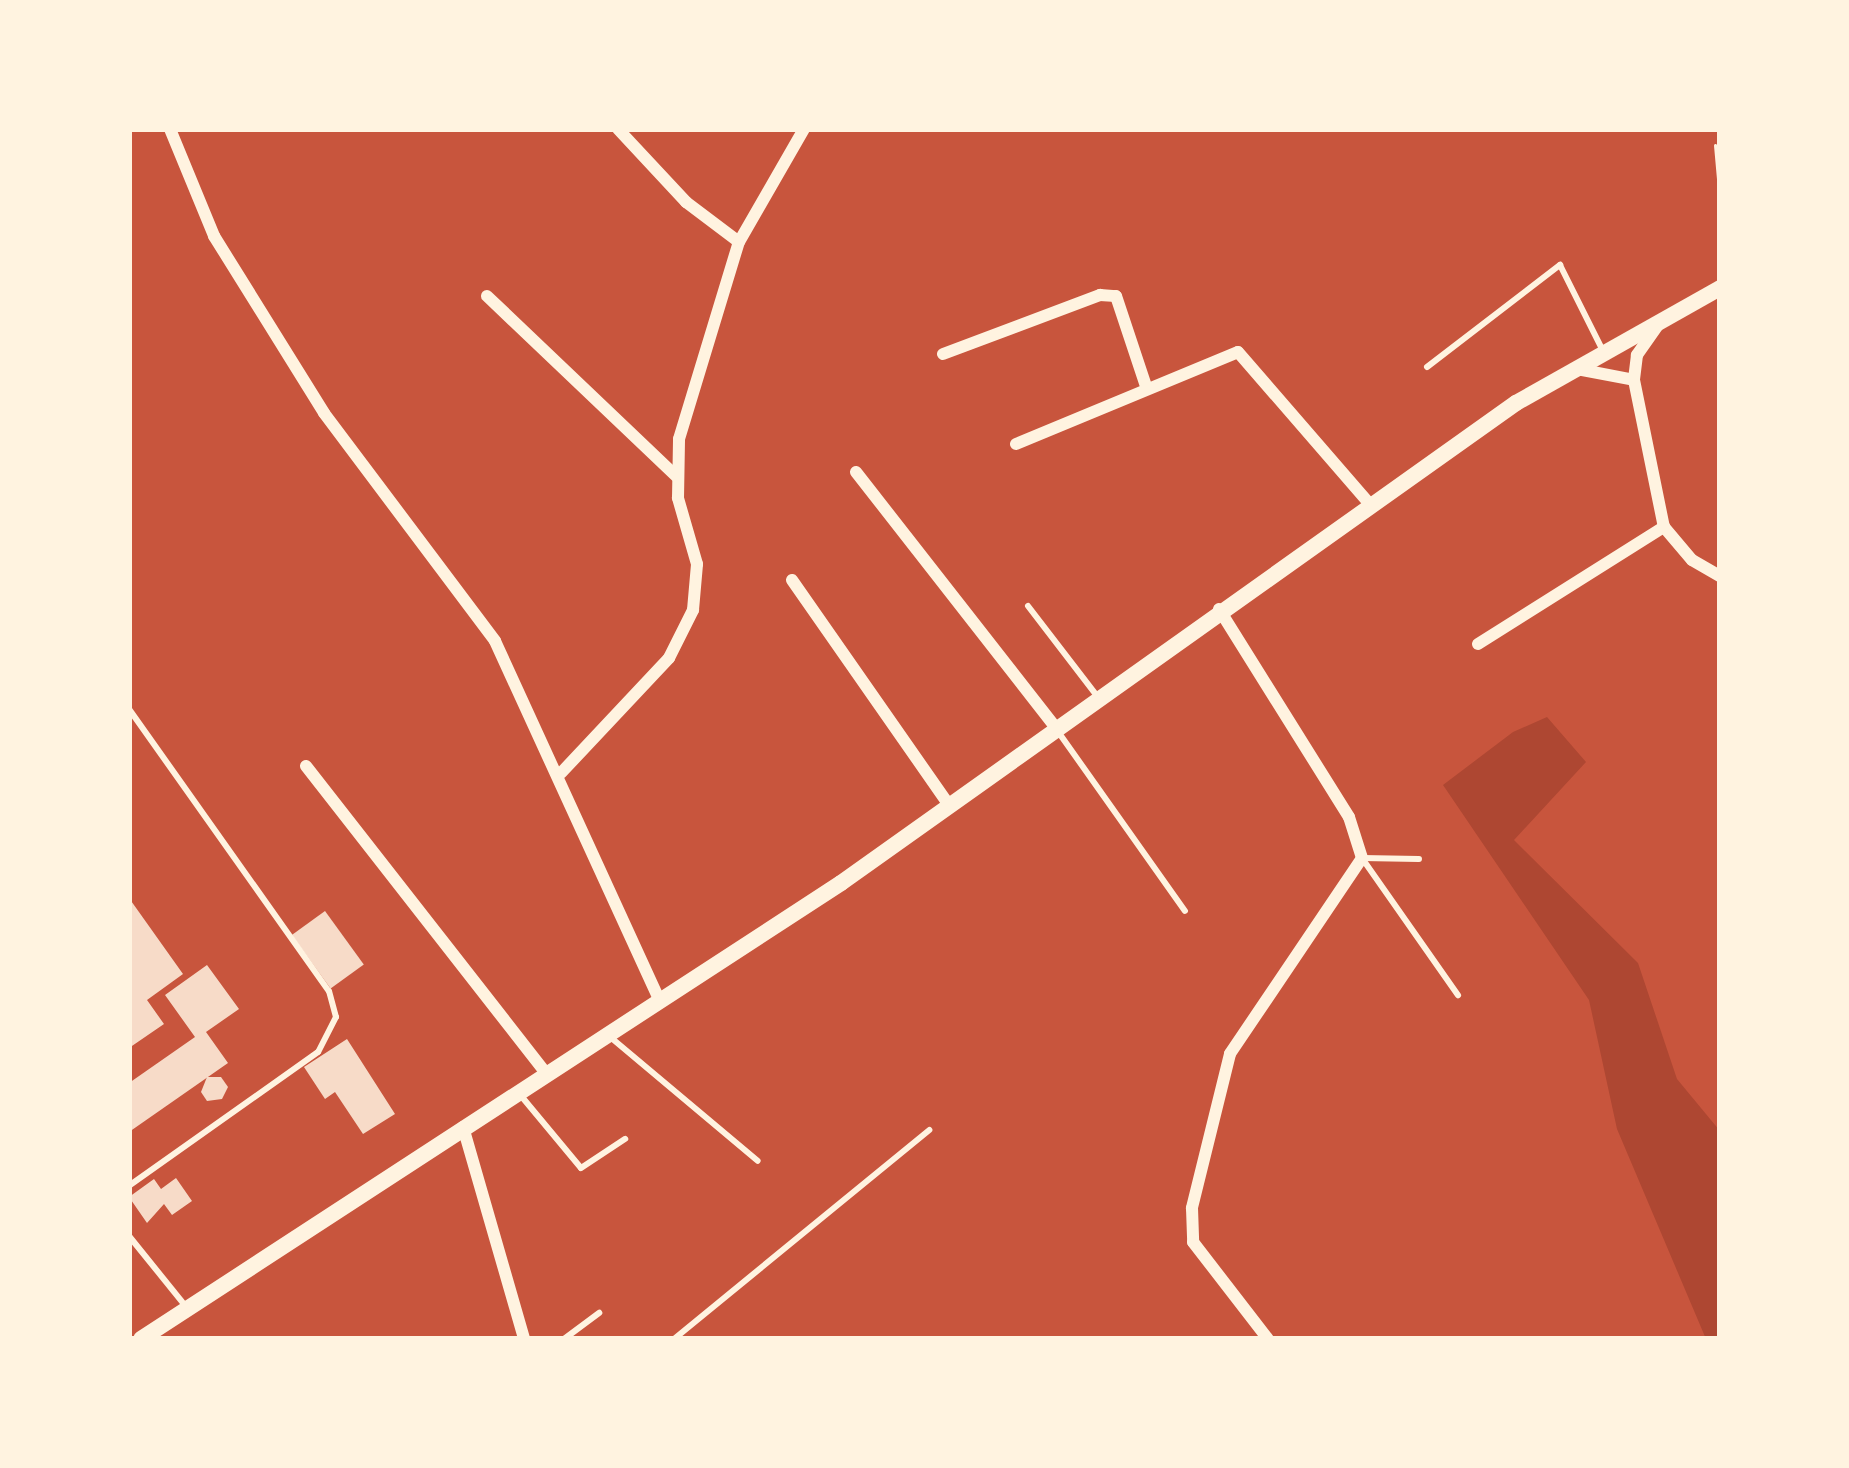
<!DOCTYPE html>
<style>
body{margin:0}
#map{position:relative;width:1849px;height:1468px;overflow:hidden;background:#c8553d;font-family:Roboto,sans-serif}
div>[style]{position:absolute}
.green>*{inset:0;background:#ae4732}
.building>*{inset:0;background:#f7dbc8;transform-origin:0 0}
.path>*{height:3px;margin:-1.5px;padding:0 1.5px;transform-origin:1.5px;border-radius:1.5px;background:#fff3e0}
.service>*{height:6px;margin:-3px;padding:0 3px;transform-origin:3px;border-radius:3px;background:#fff3e0}
.minor>*{height:12px;margin:-6px;padding:0 6px;transform-origin:6px;border-radius:6px;background:#fff3e0}
.secondary>*{height:16px;margin:-8px;padding:0 8px;transform-origin:8px;border-radius:8px;background:#fff3e0}
span{translate:-50% -50%;white-space:nowrap;text-align:center;line-height:1.15;-webkit-text-stroke:9px #fff3e0;paint-order:stroke}
.frame{position:absolute;inset:0;border:132px solid #fff3e0;pointer-events:none}
</style>
<div id="map">
<div class="green">
<i style="clip-path:polygon(1547px 717px,1586px 762px,1514px 840px,1638px 963px,1677px 1079px,1720px 1131px,1720px 1339px,1706px 1339px,1617px 1129px,1589px 1000px,1443px 785px,1513px 732px)"></i>
</div>
<div class="building">
<i style="clip-path:polygon(129px 898px,183px 974px,147px 1000px,164px 1024px,129px 1048px)"></i>
<i style="left:325px;top:911px;width:66px;height:41px;rotate:54deg"></i>
<i style="clip-path:polygon(207px 965px,239px 1009px,206px 1032px,228px 1063px,129px 1132px,129px 1083px,195px 1037px,165px 995px)"></i>
<i style="clip-path:polygon(347px 1039px,395px 1114px,363px 1134px,335px 1092px,325px 1099px,304px 1067px)"></i>
<i style="clip-path:polygon(207px 1077px,221px 1077px,228px 1087px,222px 1099px,207px 1101px,201px 1092px)"></i>
<i style="clip-path:polygon(176px 1178px,192px 1201px,172px 1215px,164px 1204px,147px 1223px,129px 1197px,154px 1179px,161px 1189px)"></i>
</div>
<div class="path">
<i style="left:1715px;top:145px;width:56px;rotate:84.9deg"></i>
</div>
<div class="service">
<i style="left:1427px;top:367px;width:168px;rotate:-37.5deg"></i>
<i style="left:1560px;top:265px;width:96px;rotate:63.4deg"></i>
<i style="left:1028px;top:606px;width:113px;rotate:52.5deg"></i>
<i style="left:129px;top:709px;width:346px;rotate:54.7deg"></i>
<i style="left:329px;top:991px;width:27px;rotate:75deg"></i>
<i style="left:336px;top:1017px;width:39px;rotate:117deg"></i>
<i style="left:318px;top:1052px;width:232px;rotate:144.7deg"></i>
<i style="left:1059px;top:733px;width:218px;rotate:54.7deg"></i>
<i style="left:1362px;top:858px;width:57px;rotate:1deg"></i>
<i style="left:1364px;top:861px;width:164px;rotate:55deg"></i>
<i style="left:609px;top:1036px;width:194px;rotate:40deg"></i>
<i style="left:522px;top:1097px;width:92px;rotate:50.3deg"></i>
<i style="left:581px;top:1168px;width:53px;rotate:-33.4deg"></i>
<i style="left:129px;top:1236px;width:92px;rotate:51.1deg"></i>
<i style="left:564px;top:1339px;width:44px;rotate:-36.6deg"></i>
<i style="left:674px;top:1339px;width:330px;rotate:-39.3deg"></i>
</div>
<div class="minor">
<i style="left:170px;top:129px;width:116px;rotate:67.6deg"></i>
<i style="left:214px;top:236px;width:208px;rotate:58.1deg"></i>
<i style="left:324px;top:413px;width:285px;rotate:53.1deg"></i>
<i style="left:495px;top:641px;width:396px;rotate:65.4deg"></i>
<i style="left:618px;top:129px;width:100px;rotate:47deg"></i>
<i style="left:686px;top:202px;width:66px;rotate:37deg"></i>
<i style="left:487px;top:296px;width:261px;rotate:43.6deg"></i>
<i style="left:1658px;top:325px;width:37px;rotate:125deg"></i>
<i style="left:1637px;top:355px;width:25px;rotate:97deg"></i>
<i style="left:1634px;top:380px;width:150px;rotate:78.5deg"></i>
<i style="left:1664px;top:527px;width:43px;rotate:49.7deg"></i>
<i style="left:1692px;top:560px;width:32px;rotate:30deg"></i>
<i style="left:943px;top:354px;width:168px;rotate:-20.6deg"></i>
<i style="left:1100px;top:295px;width:16px;rotate:4deg"></i>
<i style="left:1116px;top:296px;width:98px;rotate:71.6deg"></i>
<i style="left:1577px;top:369px;width:58px;rotate:10.9deg"></i>
<i style="left:1016px;top:444px;width:240px;rotate:-22.5deg"></i>
<i style="left:1238px;top:352px;width:200px;rotate:49.1deg"></i>
<i style="left:856px;top:472px;width:323px;rotate:52deg"></i>
<i style="left:792px;top:580px;width:274px;rotate:55.1deg"></i>
<i style="left:1219px;top:609px;width:245px;rotate:58deg"></i>
<i style="left:1349px;top:817px;width:43px;rotate:72.4deg"></i>
<i style="left:1362px;top:858px;width:236px;rotate:124deg"></i>
<i style="left:1230px;top:1054px;width:159px;rotate:103.9deg"></i>
<i style="left:1192px;top:1208px;width:34px;rotate:88deg"></i>
<i style="left:1193px;top:1242px;width:123px;rotate:52.3deg"></i>
<i style="left:1478px;top:644px;width:220px;rotate:-32.2deg"></i>
<i style="left:306px;top:766px;width:391px;rotate:52deg"></i>
<i style="left:561px;top:773px;width:158px;rotate:-46.8deg"></i>
<i style="left:669px;top:658px;width:54px;rotate:-63.4deg"></i>
<i style="left:693px;top:610px;width:46px;rotate:-85deg"></i>
<i style="left:697px;top:564px;width:69px;rotate:-106.1deg"></i>
<i style="left:678px;top:498px;width:59px;rotate:-89deg"></i>
<i style="left:679px;top:439px;width:206px;rotate:-73.1deg"></i>
<i style="left:739px;top:242px;width:130px;rotate:-60.1deg"></i>
<i style="left:463px;top:1127px;width:221px;rotate:73.9deg"></i>
</div>
<div class="secondary">
<i style="left:141px;top:1339px;width:835px;rotate:-33.08deg"></i>
<i style="left:841px;top:883px;width:828px;rotate:-35.42deg"></i>
<i style="left:1516px;top:403px;width:234px;rotate:-29.4deg"></i>
</div>
<div class="frame"></div>
</div>
